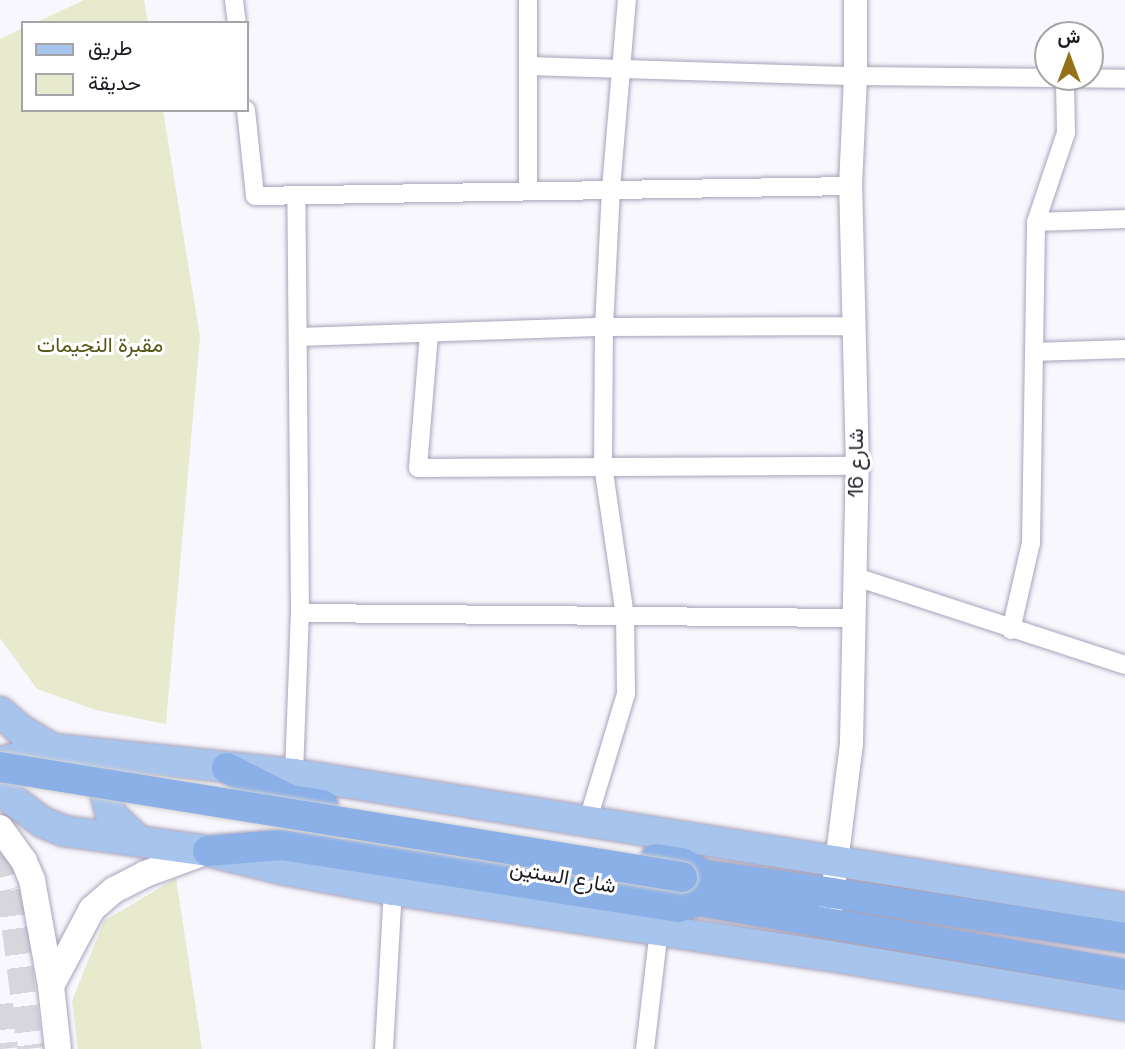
<!DOCTYPE html>
<meta charset="utf-8">
<style>
body{margin:0}
#map{position:relative;width:1125px;height:1049px;overflow:hidden;background:#f8f7fd;font-family:"Space Grotesk",Vazirmatn,sans-serif}
div>[style]{position:absolute}
.green>*{inset:0;background:#e7eacd}
.secondary-tunnel>*{height:26px;margin-top:-13px;transform-origin:0;background:repeating-linear-gradient(90deg,#d7d6dd 0 26px,transparent 0 39px)}
.roads{filter:drop-shadow(0 0 2px #a7a3bb) drop-shadow(0 0 2px #a7a3bb)}
.minor>*{height:18px;margin:-9px;padding:0 9px;transform-origin:9px;border-radius:9px;background:#fff}
.tertiary>*{height:23px;margin:-11.5px;padding:0 11.5px;transform-origin:11.5px;border-radius:11.5px;background:#fff}
.secondary>*{height:26px;margin:-13px;padding:0 13px;transform-origin:13px;border-radius:13px;background:#fff}
.primary>*{height:30px;margin:-15px;padding:0 15px;transform-origin:15px;border-radius:15px;background:#a7c4ed}
.trunk>*{height:30px;margin:-15px;padding:0 15px;transform-origin:15px;border-radius:15px;background:#8ab0e7}
.bridges{filter:drop-shadow(0 0 2px #d2d2d3) drop-shadow(0 0 2px #d2d2d3)}
.trunk-bridge>*{height:30px;margin:-15px;padding:0 15px;transform-origin:15px;border-radius:15px;background:#8ab0e7}
span{translate:-50% -50%;white-space:nowrap;text-align:center;line-height:1.15;-webkit-text-stroke:6px #fff;paint-order:stroke}
.park-label{font-size:21px;color:#565819}
.street-label{font-size:21px;color:#1d1c25}
.legend{position:absolute;left:21px;top:21px;width:228px;height:91px;box-sizing:border-box;background:#fff;border:2px solid #a5a4a8;margin:0;padding:9px 12px;list-style:none;font-size:21px;color:#1d1c25}
.legend li{display:flex;align-items:center;gap:14px;height:35px}
.legend b{width:35px;border:2px solid #a5a4a8}
.north{position:absolute;left:1034px;top:21px;width:70px;height:70px;box-sizing:border-box;background:#fff;border:2px solid #a5a4a8;border-radius:50%;rotate:0deg;font-size:19px;font-weight:700;line-height:28px;text-align:center;color:#1d1c25}
.north::after{content:'';display:block;margin:auto;width:24px;height:32px;background:#95711a;clip-path:polygon(50% 0,100% 100%,50% 72%,0 100%)}
</style>
<div id="map">
<div class="green">
<i style="clip-path:polygon(84px 0,144px 0,148px 23px,35px 23px)"></i>
<i style="clip-path:polygon(23px 28px,23px 110px,163px 110px,200px 337px,166px 724px,96px 710px,37px 689px,0 638px,0 39px)"></i>
<i style="clip-path:polygon(176px 878px,202px 1049px,78px 1049px,72px 1001px,104px 921px)"></i>
</div>
<div class="secondary-tunnel">
<i style="left:0;top:851px;width:40px;rotate:75.6deg"></i>
<i style="left:10px;top:890px;width:160px;rotate:82.8deg"></i>
<i style="left:0;top:1004px;width:45px;rotate:83.7deg"></i>
</div>
<div class="roads">
<div class="minor">
<i style="left:234px;top:0;width:23px;rotate:83deg"></i>
<i style="left:528px;top:0;width:190px;rotate:90deg"></i>
<i style="left:528px;top:66px;width:327px;rotate:1.8deg"></i>
<i style="left:855px;top:76px;width:270px;rotate:0.6deg"></i>
<i style="left:246px;top:110px;width:86px;rotate:84deg"></i>
<i style="left:255px;top:196px;width:595px;rotate:-0.96deg"></i>
<i style="left:1036px;top:222px;width:89px;rotate:-1.9deg"></i>
<i style="left:429px;top:334px;width:134px;rotate:94.7deg"></i>
<i style="left:418px;top:468px;width:439px;rotate:-0.3deg"></i>
<i style="left:298px;top:337px;width:306px;rotate:-1.9deg"></i>
<i style="left:604px;top:327px;width:250px;rotate:-0.2deg"></i>
<i style="left:1034px;top:352px;width:91px;rotate:-1.9deg"></i>
<i style="left:853px;top:576px;width:286px;rotate:18.1deg"></i>
<i style="left:300px;top:613px;width:552px;rotate:0.52deg"></i>
<i style="left:1011px;top:630px;width:89px;rotate:-77.1deg"></i>
<i style="left:1031px;top:543px;width:321px;rotate:-89.1deg"></i>
<i style="left:1036px;top:222px;width:94px;rotate:-71.4deg"></i>
<i style="left:1066px;top:133px;width:53px;rotate:-91.1deg"></i>
<i style="left:294px;top:774px;width:161px;rotate:-87.9deg"></i>
<i style="left:300px;top:613px;width:417px;rotate:-90.5deg"></i>
<i style="left:587px;top:823px;width:135px;rotate:-73.2deg"></i>
<i style="left:626px;top:694px;width:78px;rotate:-90.7deg"></i>
<i style="left:625px;top:616px;width:152px;rotate:-98.3deg"></i>
<i style="left:603px;top:466px;width:139px;rotate:-89.6deg"></i>
<i style="left:604px;top:327px;width:138px;rotate:-87.1deg"></i>
<i style="left:611px;top:189px;width:190px;rotate:-85.2deg"></i>
<i style="left:384px;top:1049px;width:159px;rotate:-86.8deg"></i>
<i style="left:645px;top:1049px;width:120px;rotate:-83.3deg"></i>
</div>
<div class="tertiary">
<i style="left:828px;top:925px;width:184px;rotate:-82.8deg"></i>
<i style="left:851px;top:742px;width:276px;rotate:-88.8deg"></i>
<i style="left:857px;top:466px;width:280px;rotate:-91.4deg"></i>
<i style="left:850px;top:186px;width:110px;rotate:-87.4deg"></i>
<i style="left:855px;top:76px;width:76px;rotate:-90deg"></i>
</div>
<div class="secondary">
<i style="left:0;top:828px;width:41px;rotate:54deg"></i>
<i style="left:24px;top:861px;width:21px;rotate:67deg"></i>
<i style="left:32px;top:880px;width:108px;rotate:79.8deg"></i>
<i style="left:51px;top:986px;width:63px;rotate:83.7deg"></i>
<i style="left:51px;top:986px;width:87px;rotate:-62deg"></i>
<i style="left:92px;top:909px;width:29px;rotate:-41deg"></i>
<i style="left:114px;top:890px;width:35px;rotate:-27deg"></i>
<i style="left:145px;top:874px;width:67px;rotate:-20.1deg"></i>
</div>
<div class="primary">
<i style="left:0;top:712px;width:28px;rotate:41deg"></i>
<i style="left:21px;top:730px;width:37px;rotate:31deg"></i>
<i style="left:0;top:762px;width:55px;rotate:-13.8deg"></i>
<i style="left:53px;top:749px;width:242px;rotate:5.9deg"></i>
<i style="left:294px;top:774px;width:842px;rotate:9.16deg"></i>
<i style="left:121px;top:766px;width:7px;rotate:146deg"></i>
<i style="left:115px;top:770px;width:23px;rotate:115deg"></i>
<i style="left:105px;top:791px;width:25px;rotate:76deg"></i>
<i style="left:111px;top:815px;width:35px;rotate:43deg"></i>
<i style="left:0;top:790px;width:53px;rotate:37.3deg"></i>
<i style="left:42px;top:822px;width:24px;rotate:22deg"></i>
<i style="left:64px;top:831px;width:145px;rotate:7.9deg"></i>
<i style="left:208px;top:851px;width:75px;rotate:13.9deg"></i>
<i style="left:281px;top:869px;width:114px;rotate:10.6deg"></i>
<i style="left:393px;top:890px;width:437px;rotate:8.6deg"></i>
<i style="left:825px;top:955px;width:304px;rotate:9.5deg"></i>
</div>
<div class="trunk">
<i style="left:227px;top:768px;width:71px;rotate:26.9deg"></i>
<i style="left:290px;top:800px;width:33px;rotate:9deg"></i>
<i style="left:208px;top:851px;width:74px;rotate:-4.6deg"></i>
<i style="left:282px;top:845px;width:401px;rotate:8.9deg"></i>
<i style="left:678px;top:907px;width:19px;rotate:-18deg"></i>
<i style="left:656px;top:859px;width:26px;rotate:9deg"></i>
<i style="left:682px;top:863px;width:25px;rotate:29deg"></i>
<i style="left:686px;top:877px;width:18px;rotate:-6deg"></i>
<i style="left:704px;top:875px;width:129px;rotate:8deg"></i>
<i style="left:832px;top:893px;width:296px;rotate:8.7deg"></i>
<i style="left:677px;top:897px;width:455px;rotate:9.8deg"></i>
</div>
</div>
<div class="bridges">
<div class="trunk-bridge">
<i style="left:0;top:767px;width:691px;rotate:9.16deg"></i>
</div>
</div>
<div class="park-label">
<span style="left:100px;top:345px">مقبرة النجيمات</span>
</div>
<div class="street-label">
<span style="left:856px;top:463px;rotate:-90deg">شارع 16</span>
<span style="left:563px;top:877px;rotate:10deg">شارع الستين</span>
</div>
<ul class="legend">
<li><b style="height:9px;background:#a7c4ed"></b>طريق</li>
<li><b style="height:19px;background:#e7eacd"></b>حديقة</li>
</ul>
<div class="north">ش</div>
</div>
